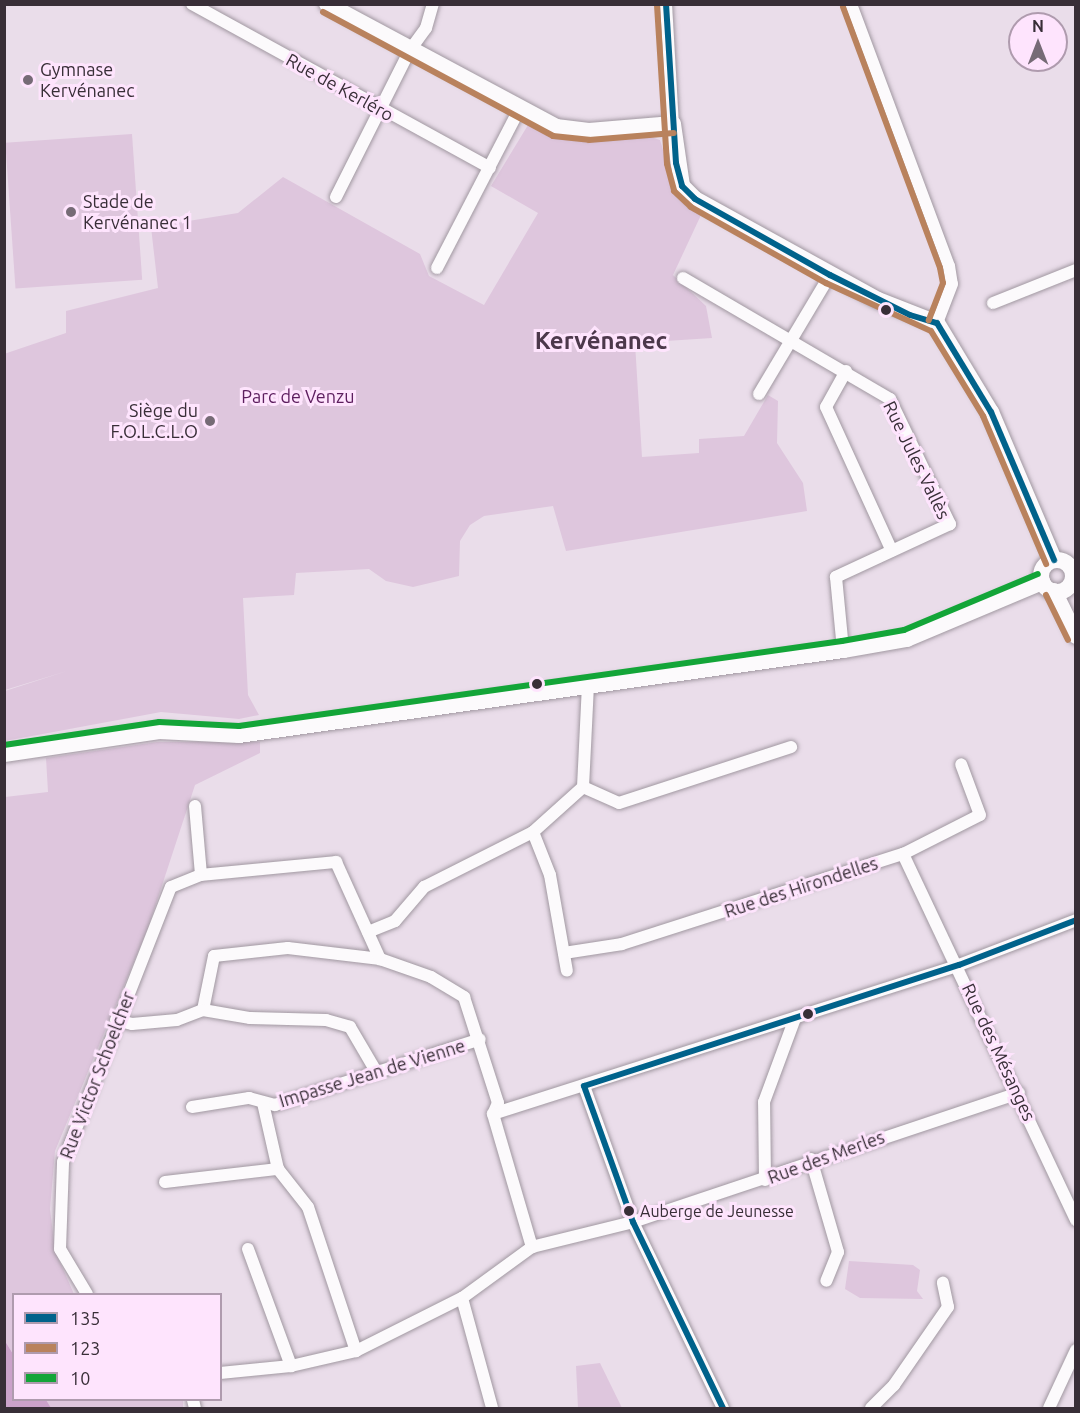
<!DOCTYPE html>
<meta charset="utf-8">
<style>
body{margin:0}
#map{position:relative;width:1080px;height:1413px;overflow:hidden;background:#eaddea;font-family:Ubuntu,sans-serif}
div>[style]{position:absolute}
.green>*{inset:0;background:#dec6dd;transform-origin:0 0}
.water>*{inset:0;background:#cba2ca}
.roads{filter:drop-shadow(0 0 2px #a198a1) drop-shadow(0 0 2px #a198a1)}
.street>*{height:12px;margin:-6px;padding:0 6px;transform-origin:6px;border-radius:6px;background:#fcfafc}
.secondary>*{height:16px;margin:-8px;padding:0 8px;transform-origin:8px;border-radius:8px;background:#fcfafc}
.secondary>.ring{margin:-8px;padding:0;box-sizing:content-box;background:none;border:16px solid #fcfafc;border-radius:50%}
.bus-1>*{height:6px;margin:-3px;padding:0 3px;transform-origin:3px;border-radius:3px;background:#00628b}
.bus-2>*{height:6px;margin:-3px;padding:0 3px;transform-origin:3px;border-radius:3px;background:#b9825d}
.bus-3>*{height:6px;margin:-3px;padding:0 3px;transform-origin:3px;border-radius:3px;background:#13a538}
.dots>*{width:16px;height:16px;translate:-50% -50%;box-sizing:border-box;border:3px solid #fee4fd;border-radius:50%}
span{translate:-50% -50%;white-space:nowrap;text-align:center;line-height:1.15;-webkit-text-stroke:6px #fee4fd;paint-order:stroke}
.bus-label{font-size:16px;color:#382e37}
.left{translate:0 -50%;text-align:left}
.poi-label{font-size:18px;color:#382e37}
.right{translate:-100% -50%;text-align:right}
.street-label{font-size:18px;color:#382e37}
.park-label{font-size:18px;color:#5c1d5e}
.district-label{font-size:24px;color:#4c384b;font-weight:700}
.frame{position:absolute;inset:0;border:6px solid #382e37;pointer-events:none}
.legend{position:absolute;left:12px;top:1293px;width:210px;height:108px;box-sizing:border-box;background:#fee4fd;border:2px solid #af9bae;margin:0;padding:8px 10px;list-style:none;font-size:18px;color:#382e37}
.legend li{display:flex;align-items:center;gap:12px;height:30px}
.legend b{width:30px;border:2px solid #af9bae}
.north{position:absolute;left:1008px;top:12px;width:60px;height:60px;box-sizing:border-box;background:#fee4fd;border:2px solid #af9bae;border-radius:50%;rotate:0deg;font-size:16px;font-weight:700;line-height:24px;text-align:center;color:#382e37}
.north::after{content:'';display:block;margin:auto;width:21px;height:27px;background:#766b76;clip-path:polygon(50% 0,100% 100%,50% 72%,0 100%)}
</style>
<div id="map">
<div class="green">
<i style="clip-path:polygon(528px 125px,554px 138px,583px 141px,648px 136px,660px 140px,677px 194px,701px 215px,673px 275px,706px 306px,712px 338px,635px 343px,642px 457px,699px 453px,699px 439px,744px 436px,768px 395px,778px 401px,777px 443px,803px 483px,807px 511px,566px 551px,553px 506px,484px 516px,470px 525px,460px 541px,459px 576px,413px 587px,386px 581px,369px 569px,296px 573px,294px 595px,243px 598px,248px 695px,259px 715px,239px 719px,161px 712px,5px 741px,5px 691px,67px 671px,5px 690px,4px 354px,66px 333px,66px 311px,158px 288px,151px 227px,238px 213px,283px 177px,420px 254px,429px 276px,484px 305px,538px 213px,491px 186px)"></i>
<i style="left:132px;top:134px;width:146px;height:127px;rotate:86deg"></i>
<i style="clip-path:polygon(157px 742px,260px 742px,260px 753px,195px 785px,148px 928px,55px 1151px,50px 1209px,55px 1251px,74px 1294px,14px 1294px,13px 1354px,5px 1341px,5px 797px,48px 792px,46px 758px)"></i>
<i style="clip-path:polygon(849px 1261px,913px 1265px,920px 1270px,917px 1291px,923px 1299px,860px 1298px,845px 1289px)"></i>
<i style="clip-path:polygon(600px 1363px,622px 1408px,578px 1408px,576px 1366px)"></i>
<i style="left:46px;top:1400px;width:137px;height:9px"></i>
</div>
<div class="water">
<i style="clip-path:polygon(5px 1341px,13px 1354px,14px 1400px,46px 1400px,51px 1408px,5px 1408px)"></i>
</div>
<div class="roads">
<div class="street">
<i style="left:192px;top:4px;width:340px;rotate:28.8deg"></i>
<i style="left:666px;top:4px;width:120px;rotate:86.7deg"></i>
<i style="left:851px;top:4px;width:280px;rotate:69.5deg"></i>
<i style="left:949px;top:266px;width:18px;rotate:81deg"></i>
<i style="left:952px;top:284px;width:42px;rotate:111deg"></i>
<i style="left:336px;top:197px;width:165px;rotate:-63.3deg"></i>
<i style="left:410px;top:50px;width:27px;rotate:-54deg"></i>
<i style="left:426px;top:28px;width:25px;rotate:-74deg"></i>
<i style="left:437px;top:268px;width:180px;rotate:-62.6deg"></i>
<i style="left:683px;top:278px;width:240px;rotate:30.3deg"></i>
<i style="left:890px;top:399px;width:139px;rotate:64.4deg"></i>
<i style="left:950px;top:524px;width:126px;rotate:155.1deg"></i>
<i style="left:836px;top:577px;width:73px;rotate:84.5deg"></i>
<i style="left:993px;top:303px;width:89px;rotate:-21.7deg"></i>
<i style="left:846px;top:371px;width:41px;rotate:119.1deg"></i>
<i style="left:826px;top:407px;width:158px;rotate:65.4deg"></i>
<i style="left:759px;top:394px;width:139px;rotate:-59.2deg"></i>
<i style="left:583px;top:787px;width:39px;rotate:24deg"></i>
<i style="left:619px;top:803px;width:181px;rotate:-18deg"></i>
<i style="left:195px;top:806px;width:69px;rotate:85deg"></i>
<i style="left:533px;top:832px;width:46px;rotate:68.4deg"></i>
<i style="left:550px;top:875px;width:97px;rotate:80deg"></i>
<i style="left:903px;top:854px;width:405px;rotate:64.7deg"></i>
<i style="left:368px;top:932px;width:29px;rotate:-22deg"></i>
<i style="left:395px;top:921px;width:45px;rotate:-49.5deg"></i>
<i style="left:424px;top:887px;width:122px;rotate:-26.8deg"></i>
<i style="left:533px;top:832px;width:67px;rotate:-42deg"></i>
<i style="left:583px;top:787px;width:101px;rotate:-87.2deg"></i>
<i style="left:564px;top:953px;width:59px;rotate:-8.8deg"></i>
<i style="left:622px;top:944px;width:295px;rotate:-17.8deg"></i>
<i style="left:903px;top:854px;width:86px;rotate:-26.9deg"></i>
<i style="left:980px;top:815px;width:54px;rotate:-110.4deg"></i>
<i style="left:203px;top:1010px;width:55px;rotate:-78.5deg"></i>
<i style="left:214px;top:956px;width:74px;rotate:-6.2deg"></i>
<i style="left:288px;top:948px;width:93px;rotate:6.8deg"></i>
<i style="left:380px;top:959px;width:54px;rotate:19.4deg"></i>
<i style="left:431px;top:977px;width:39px;rotate:31deg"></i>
<i style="left:464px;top:997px;width:111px;rotate:72.2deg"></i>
<i style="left:498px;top:1103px;width:12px;rotate:114deg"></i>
<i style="left:116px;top:1020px;width:16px;rotate:14deg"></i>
<i style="left:132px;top:1024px;width:45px;rotate:-5.1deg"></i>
<i style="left:177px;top:1020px;width:28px;rotate:-21deg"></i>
<i style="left:203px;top:1010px;width:48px;rotate:9.7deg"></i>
<i style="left:250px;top:1018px;width:76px;rotate:1.5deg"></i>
<i style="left:326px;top:1020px;width:25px;rotate:16deg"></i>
<i style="left:350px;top:1027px;width:53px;rotate:59.6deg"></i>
<i style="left:584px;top:1086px;width:145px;rotate:70.2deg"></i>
<i style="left:633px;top:1222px;width:207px;rotate:64.2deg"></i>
<i style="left:263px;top:1103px;width:68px;rotate:77.2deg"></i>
<i style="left:278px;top:1169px;width:48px;rotate:51.7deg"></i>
<i style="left:308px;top:1207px;width:152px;rotate:71.6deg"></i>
<i style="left:192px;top:1107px;width:58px;rotate:-9deg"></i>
<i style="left:249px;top:1098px;width:27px;rotate:15deg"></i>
<i style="left:275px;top:1105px;width:215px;rotate:-17.8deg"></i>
<i style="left:493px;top:1114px;width:489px;rotate:-17.7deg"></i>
<i style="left:959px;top:965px;width:125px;rotate:-21deg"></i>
<i style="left:493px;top:1114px;width:139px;rotate:73.7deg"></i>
<i style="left:811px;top:1159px;width:97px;rotate:73.8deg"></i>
<i style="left:838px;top:1252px;width:31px;rotate:112deg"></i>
<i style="left:765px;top:1180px;width:78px;rotate:-90.7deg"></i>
<i style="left:764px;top:1102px;width:90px;rotate:-69.7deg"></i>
<i style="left:165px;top:1182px;width:114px;rotate:-6.6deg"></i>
<i style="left:248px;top:1249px;width:125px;rotate:69.8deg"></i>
<i style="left:87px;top:1294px;width:52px;rotate:-121deg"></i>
<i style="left:60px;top:1249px;width:87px;rotate:-88deg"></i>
<i style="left:63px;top:1162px;width:295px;rotate:-68.6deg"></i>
<i style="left:171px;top:887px;width:32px;rotate:-22deg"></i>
<i style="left:201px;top:875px;width:136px;rotate:-5.5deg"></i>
<i style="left:336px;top:862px;width:107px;rotate:65.6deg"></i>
<i style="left:462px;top:1298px;width:114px;rotate:74.7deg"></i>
<i style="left:220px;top:1373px;width:71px;rotate:-5.6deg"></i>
<i style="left:291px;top:1366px;width:67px;rotate:-13deg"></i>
<i style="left:356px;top:1351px;width:119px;rotate:-26.6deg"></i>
<i style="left:462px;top:1298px;width:87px;rotate:-36.1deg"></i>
<i style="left:532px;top:1247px;width:104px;rotate:-13.9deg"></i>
<i style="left:633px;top:1222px;width:407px;rotate:-18.5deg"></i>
<i style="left:193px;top:1400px;width:8px;rotate:76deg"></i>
<i style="left:871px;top:1408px;width:33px;rotate:-45deg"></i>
<i style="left:894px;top:1385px;width:95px;rotate:-55.3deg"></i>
<i style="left:948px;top:1307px;width:25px;rotate:-102deg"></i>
<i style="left:1049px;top:1408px;width:64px;rotate:-65deg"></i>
</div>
<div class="secondary">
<i style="left:327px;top:4px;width:260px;rotate:28.2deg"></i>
<i style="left:556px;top:127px;width:33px;rotate:7deg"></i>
<i style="left:589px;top:131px;width:84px;rotate:-4.8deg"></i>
<i style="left:673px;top:124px;width:63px;rotate:81.7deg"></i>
<i style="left:682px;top:186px;width:18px;rotate:45deg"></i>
<i style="left:695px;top:199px;width:209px;rotate:28.9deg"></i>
<i style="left:878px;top:300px;width:63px;rotate:21.3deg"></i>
<i style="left:937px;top:323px;width:104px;rotate:58.8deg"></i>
<i style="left:991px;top:412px;width:161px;rotate:66.9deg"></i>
<i class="ring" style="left:1041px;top:560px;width:16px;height:16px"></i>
<i style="left:1054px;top:591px;width:50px;rotate:63.9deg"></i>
<i style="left:4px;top:754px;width:157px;rotate:-8.4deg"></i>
<i style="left:159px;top:731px;width:80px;rotate:2.9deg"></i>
<i style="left:239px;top:735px;width:610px;rotate:-8.01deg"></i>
<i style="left:843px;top:650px;width:65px;rotate:-9.8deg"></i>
<i style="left:907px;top:639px;width:147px;rotate:-22.9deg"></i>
</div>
</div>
<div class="bus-1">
<i style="left:666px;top:4px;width:159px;rotate:86.4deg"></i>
<i style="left:676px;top:163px;width:24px;rotate:75deg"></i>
<i style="left:682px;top:186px;width:18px;rotate:45deg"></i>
<i style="left:695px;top:199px;width:155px;rotate:29.4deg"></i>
<i style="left:830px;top:275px;width:89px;rotate:26.6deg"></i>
<i style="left:910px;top:315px;width:28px;rotate:17deg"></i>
<i style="left:937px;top:323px;width:104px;rotate:58.8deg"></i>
<i style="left:991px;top:412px;width:161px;rotate:66.9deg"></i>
<i style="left:584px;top:1086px;width:394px;rotate:-17.9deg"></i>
<i style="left:959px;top:965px;width:125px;rotate:-21deg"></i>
<i style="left:584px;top:1086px;width:145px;rotate:70.2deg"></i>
<i style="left:633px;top:1222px;width:207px;rotate:64.2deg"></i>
</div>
<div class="bus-2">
<i style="left:657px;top:5px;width:159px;rotate:86.4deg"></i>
<i style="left:667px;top:164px;width:28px;rotate:75deg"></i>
<i style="left:674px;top:191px;width:23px;rotate:43deg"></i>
<i style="left:691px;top:207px;width:155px;rotate:29.4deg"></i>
<i style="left:826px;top:283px;width:115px;rotate:24.6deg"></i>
<i style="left:931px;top:331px;width:100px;rotate:58.5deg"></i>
<i style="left:983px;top:416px;width:161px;rotate:66.9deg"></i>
<i style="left:843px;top:7px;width:278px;rotate:69.6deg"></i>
<i style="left:940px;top:268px;width:15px;rotate:79deg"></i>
<i style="left:943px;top:283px;width:40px;rotate:111deg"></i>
<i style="left:323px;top:12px;width:261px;rotate:28.3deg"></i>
<i style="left:553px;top:136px;width:36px;rotate:6deg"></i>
<i style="left:589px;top:140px;width:85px;rotate:-4.7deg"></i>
<i style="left:1046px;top:595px;width:50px;rotate:63.9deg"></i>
</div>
<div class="bus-3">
<i style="left:4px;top:745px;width:157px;rotate:-8.4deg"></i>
<i style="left:159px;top:722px;width:80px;rotate:2.9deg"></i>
<i style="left:239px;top:726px;width:609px;rotate:-8.02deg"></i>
<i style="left:842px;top:641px;width:63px;rotate:-10.1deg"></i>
<i style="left:904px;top:630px;width:145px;rotate:-22.7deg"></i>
</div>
<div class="dots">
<i style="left:28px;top:80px;background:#766b76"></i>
<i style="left:71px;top:212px;background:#766b76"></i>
<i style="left:886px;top:310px;background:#382e37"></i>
<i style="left:210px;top:421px;background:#766b76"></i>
<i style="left:537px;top:684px;background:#382e37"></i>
<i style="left:808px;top:1014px;background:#382e37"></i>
<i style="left:629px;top:1211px;background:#382e37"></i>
</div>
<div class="bus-label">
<span class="left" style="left:640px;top:1211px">Auberge de Jeunesse</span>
</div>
<div class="poi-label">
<span class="left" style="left:40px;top:80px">Gymnase<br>Kervénanec</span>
<span class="left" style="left:83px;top:212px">Stade de<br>Kervénanec 1</span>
<span class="right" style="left:198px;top:421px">Siège du<br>F.O.L.C.L.O</span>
</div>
<div class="street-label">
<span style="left:340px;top:87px;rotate:29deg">Rue de Kerléro</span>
<span style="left:917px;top:460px;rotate:64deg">Rue Jules Vallès</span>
<span style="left:801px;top:887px;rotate:-18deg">Rue des Hirondelles</span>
<span style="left:999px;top:1052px;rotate:65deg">Rue des Mésanges</span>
<span style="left:372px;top:1073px;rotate:-17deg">Impasse Jean de Vienne</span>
<span style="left:97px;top:1075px;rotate:-69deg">Rue Victor Schoelcher</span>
<span style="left:826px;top:1157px;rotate:-20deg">Rue des Merles</span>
</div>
<div class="park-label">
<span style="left:298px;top:396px">Parc de Venzu</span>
</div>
<div class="district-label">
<span style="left:601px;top:341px">Kervénanec</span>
</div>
<div class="frame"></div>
<ul class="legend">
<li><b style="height:8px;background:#00628b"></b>135</li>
<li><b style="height:8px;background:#b9825d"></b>123</li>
<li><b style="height:8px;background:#13a538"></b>10</li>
</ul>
<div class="north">N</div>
</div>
